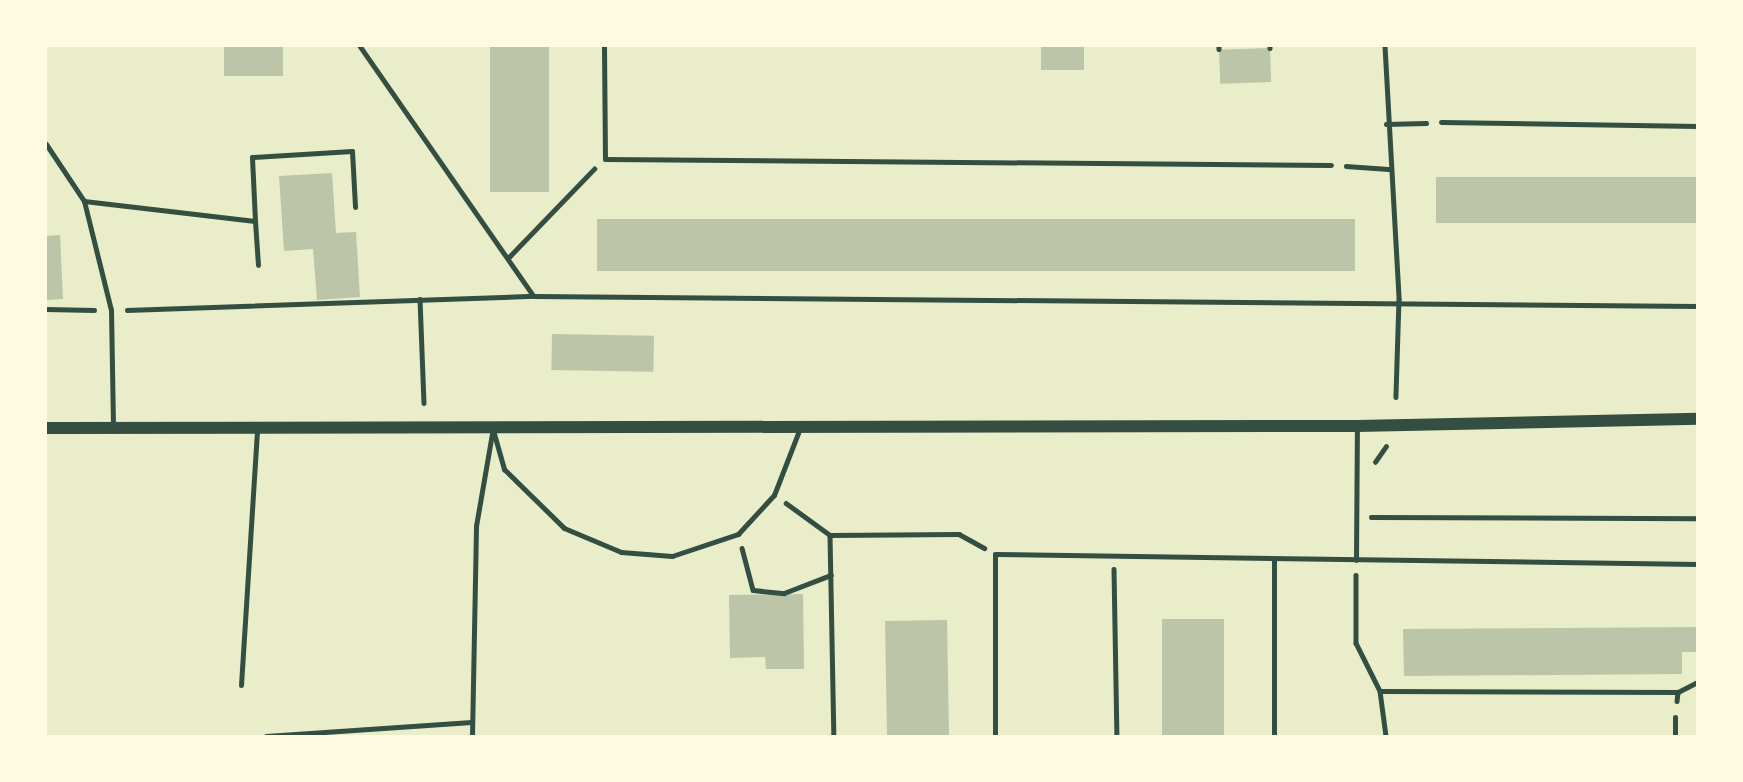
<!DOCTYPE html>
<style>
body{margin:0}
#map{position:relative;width:1743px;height:782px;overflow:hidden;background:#e9edc9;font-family:Arial,sans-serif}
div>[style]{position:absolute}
.building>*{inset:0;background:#bcc5a7;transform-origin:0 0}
.path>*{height:4.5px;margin:-2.25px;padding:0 2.25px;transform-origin:2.25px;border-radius:2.25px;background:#344e41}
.service>*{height:5px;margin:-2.5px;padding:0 2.5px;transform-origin:2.5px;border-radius:2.5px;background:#344e41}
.tertiary>*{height:12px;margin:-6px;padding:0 6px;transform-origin:6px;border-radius:6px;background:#344e41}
span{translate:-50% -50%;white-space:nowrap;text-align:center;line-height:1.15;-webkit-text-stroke:6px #fefae0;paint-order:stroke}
.frame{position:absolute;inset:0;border:47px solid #fefae0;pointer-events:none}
</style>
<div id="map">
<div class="building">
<i style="left:224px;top:46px;width:59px;height:30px"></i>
<i style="left:490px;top:46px;width:59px;height:146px"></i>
<i style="left:1041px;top:46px;width:43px;height:24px"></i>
<i style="left:1270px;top:48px;width:34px;height:51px;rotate:88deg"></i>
<i style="clip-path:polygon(332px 173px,336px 233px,356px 232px,360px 297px,317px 300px,313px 249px,284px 251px,279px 176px)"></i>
<i style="left:1698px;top:177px;width:46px;height:262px;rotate:90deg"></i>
<i style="left:597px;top:219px;width:758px;height:52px"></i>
<i style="clip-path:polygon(60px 235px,63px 299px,46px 300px,46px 236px)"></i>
<i style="left:552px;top:334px;width:102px;height:36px;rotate:1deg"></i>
<i style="clip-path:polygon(803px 594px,804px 669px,766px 669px,765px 657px,730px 658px,729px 595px)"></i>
<i style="left:1162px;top:619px;width:62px;height:117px"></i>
<i style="left:947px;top:620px;width:116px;height:62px;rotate:89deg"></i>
<i style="clip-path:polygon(1698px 627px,1698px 652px,1682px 652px,1682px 674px,1404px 676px,1403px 629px)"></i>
</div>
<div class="path">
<i style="left:360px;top:46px;width:303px;rotate:55.2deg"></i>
<i style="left:1219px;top:46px;width:3px;rotate:90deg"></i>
<i style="left:1270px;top:46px;width:2px;rotate:90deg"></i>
<i style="left:1385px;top:46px;width:253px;rotate:86.8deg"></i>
<i style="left:1399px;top:299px;width:98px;rotate:91.8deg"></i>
<i style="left:1386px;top:124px;width:40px;rotate:-1.4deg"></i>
<i style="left:1346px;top:166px;width:42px;rotate:4.1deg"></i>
<i style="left:508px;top:258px;width:124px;rotate:-46deg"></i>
<i style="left:420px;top:299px;width:104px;rotate:87.8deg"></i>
<i style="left:46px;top:309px;width:48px;rotate:1.2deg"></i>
<i style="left:127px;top:310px;width:407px;rotate:-2deg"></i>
<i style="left:534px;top:296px;width:1164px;rotate:0.49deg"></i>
<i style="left:1375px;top:462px;width:19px;rotate:-55deg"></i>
<i style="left:786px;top:503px;width:54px;rotate:36deg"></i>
<i style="left:830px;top:535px;width:129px;rotate:-0.4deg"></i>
<i style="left:959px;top:534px;width:29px;rotate:29deg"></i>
<i style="left:1371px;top:517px;width:327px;rotate:0.2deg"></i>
<i style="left:830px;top:535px;width:201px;rotate:88.9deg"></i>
<i style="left:742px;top:548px;width:43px;rotate:75.3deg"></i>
<i style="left:753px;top:590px;width:31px;rotate:6deg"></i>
<i style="left:784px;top:593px;width:50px;rotate:-21deg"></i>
<i style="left:1114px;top:569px;width:167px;rotate:89deg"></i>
<i style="left:1356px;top:575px;width:68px;rotate:90deg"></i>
<i style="left:1356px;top:643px;width:54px;rotate:63.4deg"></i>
<i style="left:1380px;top:691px;width:298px;rotate:0.2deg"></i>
<i style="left:1678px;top:692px;width:9px;rotate:96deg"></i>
<i style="left:1380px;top:691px;width:45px;rotate:82.4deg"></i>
<i style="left:1678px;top:692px;width:22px;rotate:-27deg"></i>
</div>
<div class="service">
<i style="left:604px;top:46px;width:113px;rotate:89.5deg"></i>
<i style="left:605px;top:159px;width:726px;rotate:0.47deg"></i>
<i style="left:1441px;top:122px;width:257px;rotate:0.9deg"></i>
<i style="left:46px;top:144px;width:69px;rotate:56.3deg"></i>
<i style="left:84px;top:201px;width:112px;rotate:76.1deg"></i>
<i style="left:111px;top:310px;width:117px;rotate:89deg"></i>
<i style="left:84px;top:201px;width:172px;rotate:6.7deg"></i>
<i style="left:255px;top:221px;width:64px;rotate:-92.7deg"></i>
<i style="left:252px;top:157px;width:100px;rotate:-3.4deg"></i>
<i style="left:352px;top:151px;width:56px;rotate:86.9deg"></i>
<i style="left:255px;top:221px;width:44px;rotate:86.1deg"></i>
<i style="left:493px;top:430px;width:41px;rotate:74.2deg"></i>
<i style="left:504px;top:469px;width:84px;rotate:44.5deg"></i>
<i style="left:564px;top:528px;width:62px;rotate:22.8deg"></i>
<i style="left:621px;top:552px;width:51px;rotate:4.5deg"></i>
<i style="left:672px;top:556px;width:70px;rotate:-18.4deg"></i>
<i style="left:738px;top:534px;width:53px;rotate:-47.3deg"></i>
<i style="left:774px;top:495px;width:72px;rotate:-68.8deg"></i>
<i style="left:1274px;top:559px;width:177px;rotate:90deg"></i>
<i style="left:1356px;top:560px;width:134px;rotate:-89.6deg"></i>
<i style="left:241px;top:685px;width:257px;rotate:-86.4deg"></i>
<i style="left:266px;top:736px;width:206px;rotate:-3.9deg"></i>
<i style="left:472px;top:736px;width:210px;rotate:-88.9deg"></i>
<i style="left:476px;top:526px;width:94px;rotate:-80.2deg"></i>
<i style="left:995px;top:736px;width:182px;rotate:-90deg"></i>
<i style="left:995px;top:554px;width:703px;rotate:0.81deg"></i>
<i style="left:1675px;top:736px;width:19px;rotate:-90deg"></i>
</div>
<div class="tertiary">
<i style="left:46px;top:428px;width:1311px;rotate:-0.09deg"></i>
<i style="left:1357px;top:426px;width:341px;rotate:-1.2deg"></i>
</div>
<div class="frame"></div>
</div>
